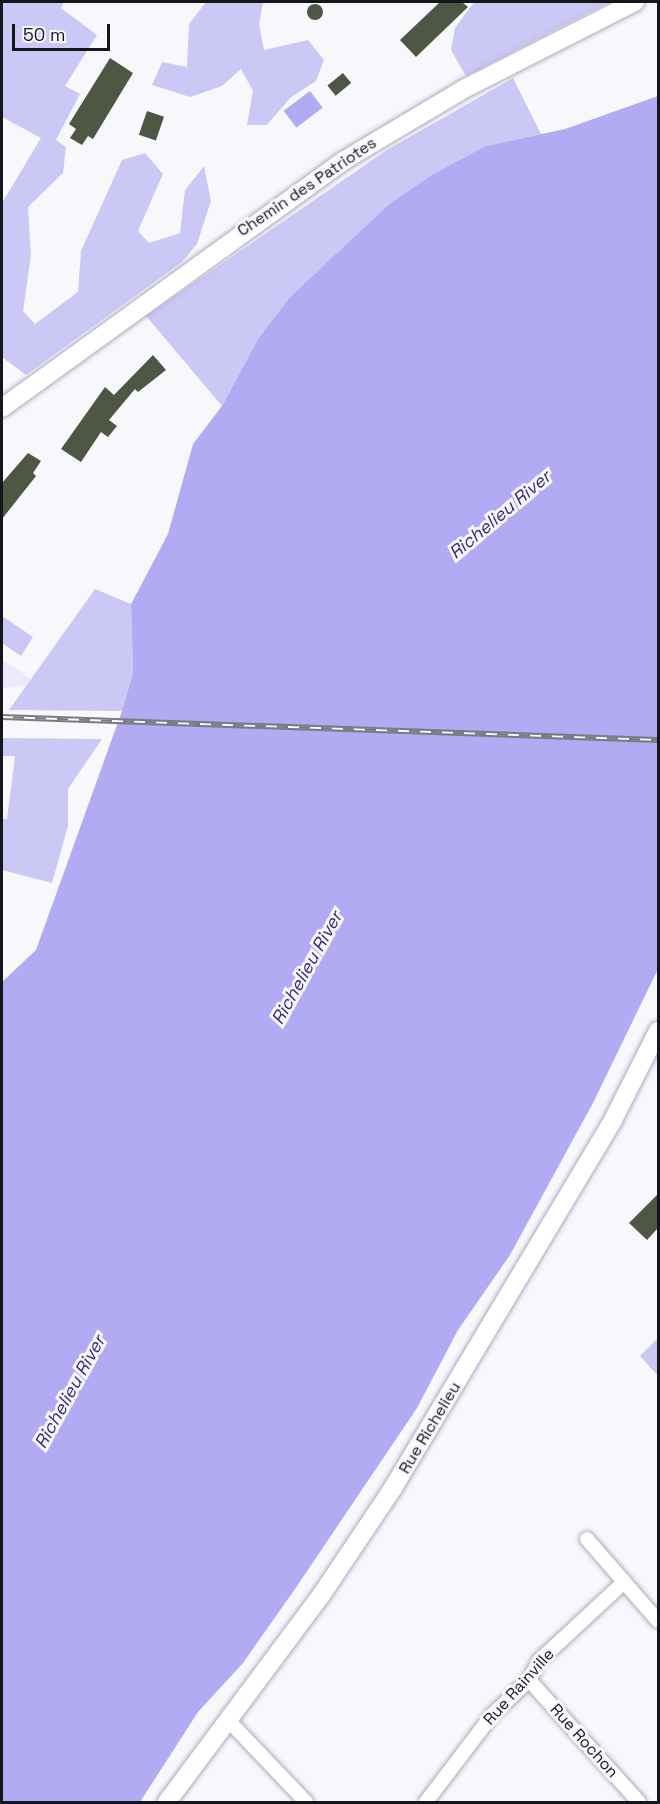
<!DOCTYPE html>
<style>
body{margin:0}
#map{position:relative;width:660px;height:1804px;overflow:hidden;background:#f8f7fc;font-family:"Space Grotesk",sans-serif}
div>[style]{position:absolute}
.built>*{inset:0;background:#ebe9fb}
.green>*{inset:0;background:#ccc8f6}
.water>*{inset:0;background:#b2aaf3;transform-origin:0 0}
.building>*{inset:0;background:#4e5644;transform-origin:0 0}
.round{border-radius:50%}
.roads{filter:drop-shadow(0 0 2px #abaabf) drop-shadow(0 0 2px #abaabf)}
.minor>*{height:14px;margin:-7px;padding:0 7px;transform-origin:7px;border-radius:7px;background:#fff}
.major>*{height:18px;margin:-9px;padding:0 9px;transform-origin:9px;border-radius:9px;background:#fff}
.rail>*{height:6px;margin-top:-3px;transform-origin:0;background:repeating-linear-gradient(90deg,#f8f7fc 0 11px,#7a7a80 0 22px);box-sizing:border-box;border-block:2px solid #7a7a80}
span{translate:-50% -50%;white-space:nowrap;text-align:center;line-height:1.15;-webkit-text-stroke:6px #f8f7fc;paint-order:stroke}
.street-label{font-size:16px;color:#15151c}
.water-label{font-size:18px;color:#3b277a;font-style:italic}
.frame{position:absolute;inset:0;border:3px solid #15151c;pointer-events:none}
.scale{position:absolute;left:12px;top:24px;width:98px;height:27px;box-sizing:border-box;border:3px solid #15151c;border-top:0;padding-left:8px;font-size:18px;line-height:21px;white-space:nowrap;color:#15151c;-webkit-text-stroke:4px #f8f7fc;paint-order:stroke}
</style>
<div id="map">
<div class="built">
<i style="clip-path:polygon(2px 659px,31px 679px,27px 685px,2px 688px)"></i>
</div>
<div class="green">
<i style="clip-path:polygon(2px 2px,64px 2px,61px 8px,97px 35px,65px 86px,80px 94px,56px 140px,66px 147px,63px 173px,28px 207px,31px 255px,23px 311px,35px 324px,78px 292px,81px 251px,122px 160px,145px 153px,163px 174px,138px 231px,149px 243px,180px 233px,185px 190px,204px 166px,211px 201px,197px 244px,182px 262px,26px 375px,2px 357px,2px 203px,41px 138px,2px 117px)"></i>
<i style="clip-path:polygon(206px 2px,263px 2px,259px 24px,264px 50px,308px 40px,324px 60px,316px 81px,290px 98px,267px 125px,247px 125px,253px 91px,241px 69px,222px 86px,190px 97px,152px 85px,162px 62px,187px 67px,189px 24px)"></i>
<i style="clip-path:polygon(474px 2px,609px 2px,466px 76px,451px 50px,455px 28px)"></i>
<i style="clip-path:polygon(513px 78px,541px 134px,486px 146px,388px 205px,290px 297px,258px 339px,222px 406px,146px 316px,387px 150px)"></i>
<i style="clip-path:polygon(95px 589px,131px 604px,133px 673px,122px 711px,9px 710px)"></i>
<i style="clip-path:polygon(2px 616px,33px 637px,21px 656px,2px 643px)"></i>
<i style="clip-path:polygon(2px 738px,102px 739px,68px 789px,68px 826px,52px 883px,2px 870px,2px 819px,7px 819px,15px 756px,2px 756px)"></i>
<i style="clip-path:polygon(658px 1338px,658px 1376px,640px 1356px)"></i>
</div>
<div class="water">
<i style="left:310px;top:91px;width:21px;height:33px;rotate:53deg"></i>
<i style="clip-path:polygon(658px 96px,658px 969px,593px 1103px,510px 1255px,458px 1330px,417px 1408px,295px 1589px,243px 1663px,198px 1712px,140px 1802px,2px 1802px,2px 982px,36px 950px,122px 711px,133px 673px,131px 604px,168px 534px,193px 444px,222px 406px,258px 339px,290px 297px,388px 205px,432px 175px,486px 146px,565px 129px)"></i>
</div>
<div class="building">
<i style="clip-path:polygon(440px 2px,462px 2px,468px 7px,416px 57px,400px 40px)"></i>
<i class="round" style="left:307px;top:4px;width:16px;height:16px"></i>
<i style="clip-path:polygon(110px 58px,133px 73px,93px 139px,88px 136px,82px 145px,70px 138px,76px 129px,69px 124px)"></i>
<i style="left:343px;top:73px;width:13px;height:20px;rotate:51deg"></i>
<i style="left:147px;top:111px;width:18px;height:25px;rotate:19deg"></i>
<i style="clip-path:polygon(153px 355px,166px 370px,138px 392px,135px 389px,109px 420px,117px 426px,108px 437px,101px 432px,81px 462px,61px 449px,105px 387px,114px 395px)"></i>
<i style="clip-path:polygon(28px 453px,41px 461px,33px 473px,36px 476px,2px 519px,2px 483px)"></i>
<i style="clip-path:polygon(658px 1194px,658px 1228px,647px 1240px,629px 1223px)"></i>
</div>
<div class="roads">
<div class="minor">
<i style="left:587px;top:1539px;width:108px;rotate:49.1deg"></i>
<i style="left:529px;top:1680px;width:164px;rotate:48deg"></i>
<i style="left:227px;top:1719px;width:115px;rotate:46.4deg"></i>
<i style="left:426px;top:1802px;width:109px;rotate:-52.8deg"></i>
<i style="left:492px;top:1715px;width:51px;rotate:-43.4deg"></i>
<i style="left:529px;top:1680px;width:21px;rotate:-62deg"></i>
<i style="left:539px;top:1661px;width:116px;rotate:-42.9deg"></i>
</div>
<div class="major">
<i style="left:2px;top:408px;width:421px;rotate:-35.9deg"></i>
<i style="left:343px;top:161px;width:141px;rotate:-30.8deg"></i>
<i style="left:464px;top:89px;width:192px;rotate:-27deg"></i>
<i style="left:167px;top:1802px;width:259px;rotate:-53.3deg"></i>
<i style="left:322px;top:1594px;width:128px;rotate:-56.2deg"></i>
<i style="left:393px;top:1488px;width:429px;rotate:-59.1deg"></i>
<i style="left:613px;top:1120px;width:100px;rotate:-63.2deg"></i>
</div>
</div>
<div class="rail">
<i style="left:2px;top:717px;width:656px;rotate:2.01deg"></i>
</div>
<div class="street-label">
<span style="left:307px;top:187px;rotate:-34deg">Chemin des Patriotes</span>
<span style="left:430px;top:1428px;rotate:-59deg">Rue Richelieu</span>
<span style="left:519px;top:1687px;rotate:-48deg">Rue Rainville</span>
<span style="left:584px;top:1741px;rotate:48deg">Rue Rochon</span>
</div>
<div class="water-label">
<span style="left:500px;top:515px;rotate:-40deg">Richelieu River</span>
<span style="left:307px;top:968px;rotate:-61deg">Richelieu River</span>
<span style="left:70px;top:1392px;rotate:-61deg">Richelieu River</span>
</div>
<div class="frame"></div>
<div class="scale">50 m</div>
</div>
